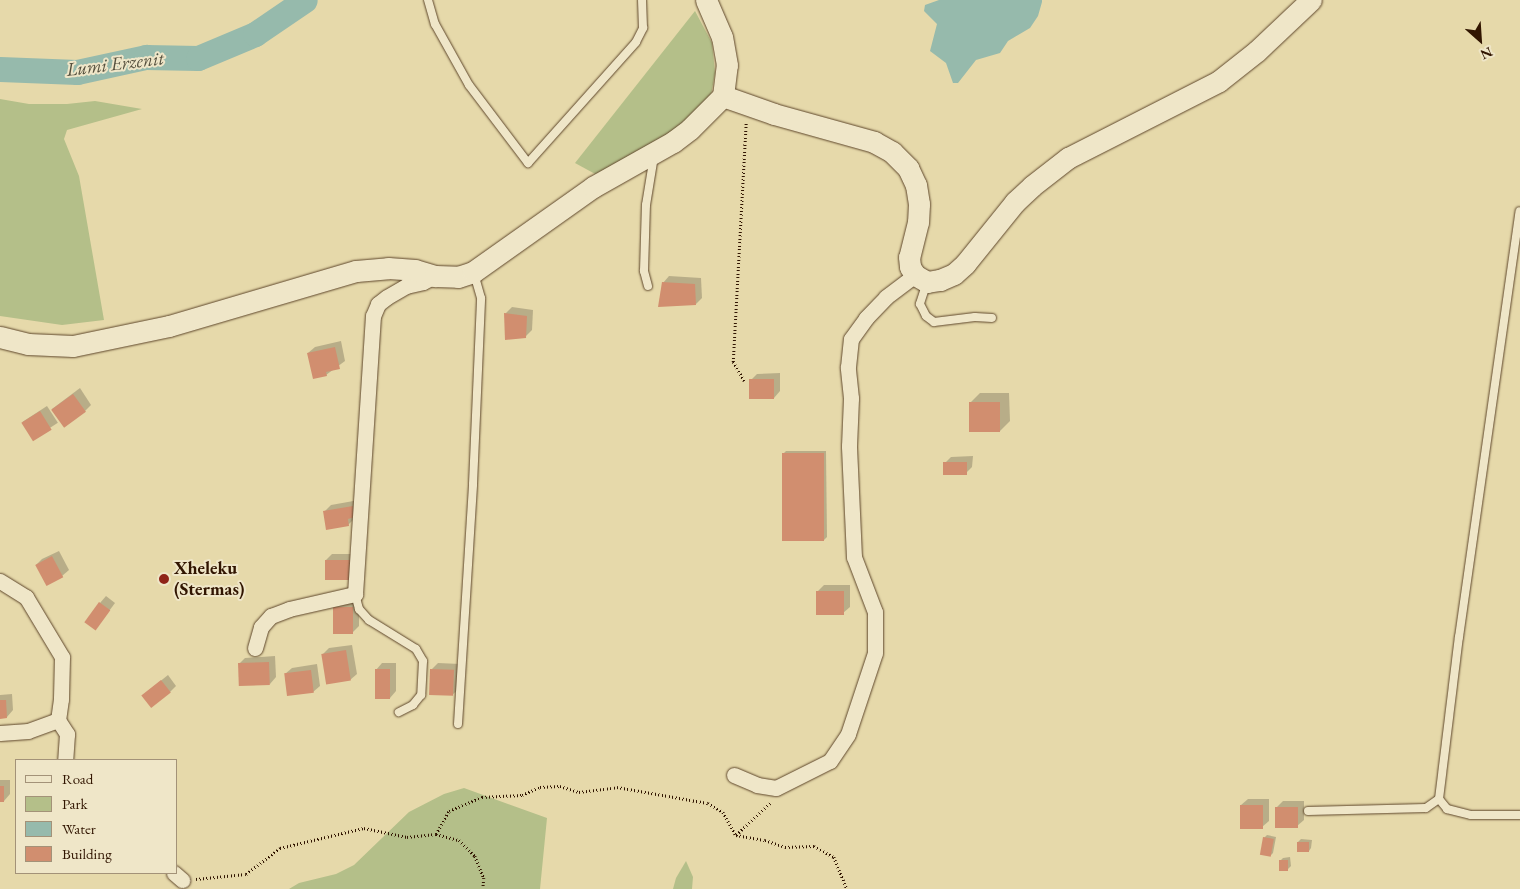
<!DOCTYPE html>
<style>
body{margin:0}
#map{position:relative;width:1520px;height:889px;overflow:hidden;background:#e6d9aa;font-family:"EB Garamond",serif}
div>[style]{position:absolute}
.green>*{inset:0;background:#b4bf89}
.water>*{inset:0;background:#96baac}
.shadow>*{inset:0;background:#0003;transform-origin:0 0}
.river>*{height:25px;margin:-12.5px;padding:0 12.5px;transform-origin:12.5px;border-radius:12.5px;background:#96baac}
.building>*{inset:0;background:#d18e6f;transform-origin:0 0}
.path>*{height:2.5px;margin-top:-1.25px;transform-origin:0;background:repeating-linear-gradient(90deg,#311501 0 1px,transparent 0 3.5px)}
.roads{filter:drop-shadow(0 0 1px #5e462b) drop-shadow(0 0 1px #5e462b)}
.lane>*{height:8px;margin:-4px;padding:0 4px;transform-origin:4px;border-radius:4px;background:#efe6c8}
.street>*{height:15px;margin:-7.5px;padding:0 7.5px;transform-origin:7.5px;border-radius:7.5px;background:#efe6c8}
.secondary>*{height:21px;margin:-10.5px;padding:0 10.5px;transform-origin:10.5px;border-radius:10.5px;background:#efe6c8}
.dots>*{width:14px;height:14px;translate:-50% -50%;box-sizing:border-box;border:2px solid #efe6c8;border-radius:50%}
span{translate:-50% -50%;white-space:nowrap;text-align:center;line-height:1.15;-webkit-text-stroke:4px #efe6c8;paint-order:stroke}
.poi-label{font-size:18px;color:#311501;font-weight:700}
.left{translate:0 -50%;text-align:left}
.water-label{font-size:19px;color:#544f3d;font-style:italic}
.legend{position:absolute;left:15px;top:759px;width:162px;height:115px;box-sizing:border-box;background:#efe6c8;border:1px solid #a39278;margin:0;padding:6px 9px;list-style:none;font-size:15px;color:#311501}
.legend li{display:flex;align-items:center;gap:10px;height:25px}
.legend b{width:25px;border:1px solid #a39278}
.north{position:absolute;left:1455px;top:15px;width:50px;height:50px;-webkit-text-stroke:4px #efe6c8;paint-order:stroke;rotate:154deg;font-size:14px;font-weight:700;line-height:20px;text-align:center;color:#311501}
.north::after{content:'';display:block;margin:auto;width:18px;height:22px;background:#311501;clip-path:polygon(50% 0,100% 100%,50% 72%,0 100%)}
</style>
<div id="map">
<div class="green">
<i style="clip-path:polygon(695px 11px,712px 43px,715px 73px,711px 95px,691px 120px,597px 175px,575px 163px)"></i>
<i style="clip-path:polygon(0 99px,29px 104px,67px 104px,95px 101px,142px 109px,67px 130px,64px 139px,79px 176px,104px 320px,62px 325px,0 316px)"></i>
<i style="clip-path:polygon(464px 788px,547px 818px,540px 889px,289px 889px,299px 883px,336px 874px,354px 865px,409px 812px,444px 794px)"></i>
<i style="clip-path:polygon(686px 861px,693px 877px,692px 889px,673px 889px,676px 878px)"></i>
</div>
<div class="water">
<i style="clip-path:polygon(939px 0,1042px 0,1042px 2px,1038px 16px,1030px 28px,1008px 41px,1000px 53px,976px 60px,958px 83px,953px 83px,946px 63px,930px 51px,937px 24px,924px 11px,925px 5px)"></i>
</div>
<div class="shadow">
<i style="clip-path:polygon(669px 276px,701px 278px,702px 298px,696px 304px,663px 283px)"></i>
<i style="clip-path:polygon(512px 307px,533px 310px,532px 330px,525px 337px,505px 314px)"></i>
<i style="clip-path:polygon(341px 341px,345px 361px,326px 375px,308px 353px,315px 347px)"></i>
<i style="clip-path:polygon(780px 373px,780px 391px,774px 398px,751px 380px,757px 374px)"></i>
<i style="clip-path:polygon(80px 388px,91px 405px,85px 411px,52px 409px)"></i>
<i style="clip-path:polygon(980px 393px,1009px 393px,1010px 421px,1000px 431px,970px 403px)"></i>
<i style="left:47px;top:406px;width:20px;height:29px;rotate:57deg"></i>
<i style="clip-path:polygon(786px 451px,826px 451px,827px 537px,824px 540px,783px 454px)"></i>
<i style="clip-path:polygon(973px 456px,972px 467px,966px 473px,945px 463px,951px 457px)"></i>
<i style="clip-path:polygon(359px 500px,355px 518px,348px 525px,325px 511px,331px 505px)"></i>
<i style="clip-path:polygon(59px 551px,69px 570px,62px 576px,36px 565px,42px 559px)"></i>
<i style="clip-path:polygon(332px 554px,359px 554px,353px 579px,326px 560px)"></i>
<i style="clip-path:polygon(824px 585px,850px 585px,850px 607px,843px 613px,817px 592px)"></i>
<i style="clip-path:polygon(106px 596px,115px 603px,101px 622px,100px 603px)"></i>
<i style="clip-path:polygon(341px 601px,359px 601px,359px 626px,353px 632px,335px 607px)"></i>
<i style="clip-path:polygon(352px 645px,357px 674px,350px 680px,323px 654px,329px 648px)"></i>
<i style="clip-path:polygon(275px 656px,276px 677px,270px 684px,239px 664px,245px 658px)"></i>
<i style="clip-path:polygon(382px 663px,396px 663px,396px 691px,390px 698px,376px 670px)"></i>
<i style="clip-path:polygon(438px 663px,460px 664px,459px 689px,452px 695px,432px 669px)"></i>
<i style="clip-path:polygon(317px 664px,320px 686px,313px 692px,285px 674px,292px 668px)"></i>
<i style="clip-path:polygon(168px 675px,176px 686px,170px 692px,143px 695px)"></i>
<i style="clip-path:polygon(12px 694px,13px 710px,7px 717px,0 717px,0 695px)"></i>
<i style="clip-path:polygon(0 780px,10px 780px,10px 794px,4px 801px,0 801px)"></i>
<i style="clip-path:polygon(1248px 799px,1269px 799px,1269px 821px,1262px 827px,1241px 805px)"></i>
<i style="clip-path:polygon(1283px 801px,1304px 801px,1304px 820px,1297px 826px,1276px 808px)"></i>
<i style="clip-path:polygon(1267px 835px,1276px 837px,1273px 853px,1270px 856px,1264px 838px)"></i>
<i style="clip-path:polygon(1301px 839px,1312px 840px,1311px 848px,1309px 851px,1298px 842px)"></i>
<i style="clip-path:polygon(1290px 857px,1291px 866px,1288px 869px,1280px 861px,1283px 858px)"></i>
</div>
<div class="river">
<i style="left:0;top:69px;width:77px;rotate:2.2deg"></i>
<i style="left:77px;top:72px;width:71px;rotate:-12.3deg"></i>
<i style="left:146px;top:57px;width:52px;rotate:1.1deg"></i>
<i style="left:198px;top:58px;width:62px;rotate:-22.8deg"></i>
<i style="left:255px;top:34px;width:60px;rotate:-34.2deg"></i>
</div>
<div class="building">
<i style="clip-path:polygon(662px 282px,695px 284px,696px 305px,658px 307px)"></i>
<i style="clip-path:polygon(504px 313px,527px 316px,526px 338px,505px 340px)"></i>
<i style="clip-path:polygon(335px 347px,340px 369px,326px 372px,327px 376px,313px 379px,307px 353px)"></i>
<i style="left:774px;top:379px;width:20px;height:25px;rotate:90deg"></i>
<i style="left:73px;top:394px;width:22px;height:27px;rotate:54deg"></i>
<i style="left:1000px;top:402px;width:30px;height:31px;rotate:90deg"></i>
<i style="left:40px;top:411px;width:22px;height:22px;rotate:58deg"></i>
<i style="left:824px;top:453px;width:88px;height:42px;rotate:90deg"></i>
<i style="left:967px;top:462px;width:13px;height:24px;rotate:90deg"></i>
<i style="clip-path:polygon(353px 506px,355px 517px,348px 519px,349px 526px,326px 530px,323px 511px)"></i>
<i style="left:52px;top:556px;width:24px;height:19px;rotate:62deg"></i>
<i style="left:325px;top:560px;width:28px;height:20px"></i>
<i style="left:816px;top:591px;width:28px;height:24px"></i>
<i style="left:99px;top:602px;width:14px;height:25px;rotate:36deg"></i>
<i style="left:333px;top:607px;width:20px;height:27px"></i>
<i style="left:346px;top:650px;width:31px;height:25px;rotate:81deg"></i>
<i style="left:269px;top:662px;width:23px;height:31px;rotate:88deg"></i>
<i style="left:375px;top:669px;width:15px;height:30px"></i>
<i style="left:430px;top:669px;width:24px;height:26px;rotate:2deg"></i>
<i style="left:311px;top:670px;width:23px;height:27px;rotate:83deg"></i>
<i style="left:161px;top:680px;width:16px;height:25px;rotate:52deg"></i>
<i style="clip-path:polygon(0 700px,6px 700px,7px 718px,0 719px)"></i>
<i style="left:0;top:786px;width:4px;height:16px"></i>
<i style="left:1240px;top:805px;width:23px;height:24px"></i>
<i style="left:1275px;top:807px;width:23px;height:21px"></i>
<i style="left:1263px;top:837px;width:11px;height:18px;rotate:10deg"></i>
<i style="left:1297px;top:842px;width:12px;height:10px"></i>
<i style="left:1279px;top:860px;width:9px;height:11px"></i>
</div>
<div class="path">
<i style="left:744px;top:381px;width:22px;rotate:-120deg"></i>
<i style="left:733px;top:362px;width:241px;rotate:-86.9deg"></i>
<i style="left:436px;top:834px;width:24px;rotate:15deg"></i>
<i style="left:459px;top:840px;width:23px;rotate:45deg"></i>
<i style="left:475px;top:856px;width:24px;rotate:68deg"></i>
<i style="left:484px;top:878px;width:11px;rotate:95deg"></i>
<i style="left:736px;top:835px;width:48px;rotate:-43.3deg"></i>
<i style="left:196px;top:879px;width:50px;rotate:-5.7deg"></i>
<i style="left:246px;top:874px;width:43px;rotate:-37.4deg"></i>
<i style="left:280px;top:848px;width:86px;rotate:-13.4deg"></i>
<i style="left:364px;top:828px;width:44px;rotate:11.8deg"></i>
<i style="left:407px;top:837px;width:29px;rotate:-6deg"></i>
<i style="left:436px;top:834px;width:26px;rotate:-61deg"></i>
<i style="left:449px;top:811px;width:36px;rotate:-23deg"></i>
<i style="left:482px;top:797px;width:40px;rotate:-2.9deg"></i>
<i style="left:522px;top:795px;width:20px;rotate:-24deg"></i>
<i style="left:540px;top:787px;width:20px;rotate:-3deg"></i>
<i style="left:560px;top:786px;width:20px;rotate:18deg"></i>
<i style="left:579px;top:792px;width:38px;rotate:-7deg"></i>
<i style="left:617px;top:787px;width:92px;rotate:10deg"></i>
<i style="left:708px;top:803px;width:17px;rotate:31deg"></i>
<i style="left:723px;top:812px;width:26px;rotate:61deg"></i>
<i style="left:736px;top:835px;width:29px;rotate:10deg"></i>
<i style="left:765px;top:840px;width:21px;rotate:19deg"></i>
<i style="left:785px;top:847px;width:29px;rotate:-2deg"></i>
<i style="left:814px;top:846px;width:23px;rotate:29deg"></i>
<i style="left:834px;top:857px;width:35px;rotate:68deg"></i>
</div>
<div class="roads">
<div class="lane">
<i style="left:428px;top:0;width:25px;rotate:74deg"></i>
<i style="left:435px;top:24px;width:70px;rotate:60.9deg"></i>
<i style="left:469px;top:85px;width:98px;rotate:52.9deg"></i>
<i style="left:528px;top:163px;width:162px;rotate:-48.2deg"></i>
<i style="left:636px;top:42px;width:16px;rotate:-63deg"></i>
<i style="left:643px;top:28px;width:28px;rotate:-92deg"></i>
<i style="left:927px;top:282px;width:23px;rotate:108deg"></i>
<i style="left:920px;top:304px;width:13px;rotate:63deg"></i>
<i style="left:926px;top:316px;width:10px;rotate:37deg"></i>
<i style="left:934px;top:322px;width:41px;rotate:-7deg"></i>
<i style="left:975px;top:317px;width:17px;rotate:3deg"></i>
<i style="left:648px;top:286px;width:16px;rotate:-105deg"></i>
<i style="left:644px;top:271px;width:66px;rotate:-88.3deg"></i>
<i style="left:646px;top:205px;width:50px;rotate:-80.7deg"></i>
<i style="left:355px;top:594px;width:16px;rotate:75deg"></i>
<i style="left:359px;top:609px;width:15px;rotate:48deg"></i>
<i style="left:369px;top:620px;width:55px;rotate:31.7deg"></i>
<i style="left:416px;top:649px;width:14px;rotate:60deg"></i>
<i style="left:423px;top:661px;width:34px;rotate:93deg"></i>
<i style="left:421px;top:695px;width:13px;rotate:129deg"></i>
<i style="left:413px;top:705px;width:16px;rotate:153deg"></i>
<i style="left:458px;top:724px;width:240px;rotate:-86.4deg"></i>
<i style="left:473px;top:484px;width:186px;rotate:-87.5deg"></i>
<i style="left:481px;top:298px;width:25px;rotate:-106deg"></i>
<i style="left:1439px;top:799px;width:13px;rotate:51deg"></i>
<i style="left:1447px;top:809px;width:25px;rotate:14deg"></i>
<i style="left:1471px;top:815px;width:49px"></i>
<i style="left:1308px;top:811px;width:118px;rotate:-1.5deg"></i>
<i style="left:1426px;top:808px;width:16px;rotate:-35deg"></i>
<i style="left:1439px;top:799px;width:163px;rotate:-83deg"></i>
<i style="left:1459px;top:637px;width:430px;rotate:-81.9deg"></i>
</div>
<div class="street">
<i style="left:0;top:581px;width:31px;rotate:32deg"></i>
<i style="left:26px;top:597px;width:70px;rotate:59deg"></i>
<i style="left:62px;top:657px;width:42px;rotate:91.4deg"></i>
<i style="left:61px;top:699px;width:21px;rotate:98deg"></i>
<i style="left:58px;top:720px;width:32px;rotate:160deg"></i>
<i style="left:28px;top:731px;width:28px;rotate:176deg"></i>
<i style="left:255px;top:648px;width:22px;rotate:-74deg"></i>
<i style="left:261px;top:627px;width:15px;rotate:-48deg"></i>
<i style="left:271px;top:616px;width:19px;rotate:-21deg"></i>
<i style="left:289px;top:609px;width:68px;rotate:-12.8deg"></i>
<i style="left:355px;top:594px;width:279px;rotate:-86.3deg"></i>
<i style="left:373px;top:316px;width:13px;rotate:-67deg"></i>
<i style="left:378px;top:304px;width:11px;rotate:-38deg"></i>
<i style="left:387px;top:297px;width:22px;rotate:-30deg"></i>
<i style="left:406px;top:286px;width:17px;rotate:-13deg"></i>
<i style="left:423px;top:282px;width:13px;rotate:-27deg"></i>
<i style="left:58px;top:720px;width:17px;rotate:57deg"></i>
<i style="left:67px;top:734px;width:26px;rotate:94deg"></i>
<i style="left:734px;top:775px;width:25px;rotate:23deg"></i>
<i style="left:757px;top:785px;width:19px;rotate:9deg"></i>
<i style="left:776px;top:788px;width:60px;rotate:-26.6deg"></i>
<i style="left:830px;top:761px;width:32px;rotate:-56deg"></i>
<i style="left:848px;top:734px;width:85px;rotate:-71.6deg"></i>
<i style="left:875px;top:653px;width:41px;rotate:-90deg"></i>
<i style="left:875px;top:612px;width:59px;rotate:-110.9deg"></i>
<i style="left:854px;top:557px;width:111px;rotate:-92.6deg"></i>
<i style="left:849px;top:446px;width:48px;rotate:-87.6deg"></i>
<i style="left:851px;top:398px;width:31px;rotate:-96deg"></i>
<i style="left:848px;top:367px;width:28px;rotate:-84deg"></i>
<i style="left:851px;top:339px;width:26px;rotate:-54deg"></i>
<i style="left:866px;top:318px;width:29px;rotate:-46deg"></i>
<i style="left:886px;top:297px;width:36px;rotate:-37deg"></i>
<i style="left:174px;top:873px;width:11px;rotate:41deg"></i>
</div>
<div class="secondary">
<i style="left:723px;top:96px;width:54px;rotate:19.4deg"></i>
<i style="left:774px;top:114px;width:104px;rotate:15.6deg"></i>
<i style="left:874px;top:142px;width:21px;rotate:29deg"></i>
<i style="left:892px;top:152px;width:23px;rotate:45deg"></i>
<i style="left:908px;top:168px;width:19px;rotate:65deg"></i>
<i style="left:916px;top:185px;width:19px;rotate:81deg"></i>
<i style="left:919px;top:204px;width:18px;rotate:93deg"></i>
<i style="left:918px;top:222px;width:36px;rotate:104deg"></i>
<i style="left:909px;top:257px;width:10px;rotate:84deg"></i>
<i style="left:910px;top:267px;width:9px;rotate:58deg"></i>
<i style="left:915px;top:275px;width:14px;rotate:30deg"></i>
<i style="left:927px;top:282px;width:13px;rotate:-9deg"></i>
<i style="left:940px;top:280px;width:15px;rotate:-23deg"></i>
<i style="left:954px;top:274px;width:15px;rotate:-42deg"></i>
<i style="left:965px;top:264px;width:80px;rotate:-51.1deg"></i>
<i style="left:1015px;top:202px;width:23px;rotate:-43deg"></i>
<i style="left:1032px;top:186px;width:46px;rotate:-37.9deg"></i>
<i style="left:1068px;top:158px;width:169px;rotate:-27deg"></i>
<i style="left:1219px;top:81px;width:48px;rotate:-38.3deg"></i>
<i style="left:1257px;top:51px;width:74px;rotate:-43.4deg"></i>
<i style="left:0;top:337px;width:29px;rotate:14deg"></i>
<i style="left:28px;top:344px;width:45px;rotate:2.5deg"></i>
<i style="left:73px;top:346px;width:98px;rotate:-11.8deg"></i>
<i style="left:169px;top:326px;width:195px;rotate:-16.4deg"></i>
<i style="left:356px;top:271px;width:32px;rotate:-5deg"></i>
<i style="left:388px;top:268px;width:27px;rotate:4deg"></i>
<i style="left:415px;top:270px;width:21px;rotate:17deg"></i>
<i style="left:435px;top:276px;width:23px;rotate:2deg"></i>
<i style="left:458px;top:277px;width:16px;rotate:-18deg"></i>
<i style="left:473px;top:272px;width:147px;rotate:-35.3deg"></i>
<i style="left:593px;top:187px;width:92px;rotate:-29.4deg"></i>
<i style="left:673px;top:142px;width:21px;rotate:-37deg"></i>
<i style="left:690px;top:129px;width:47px;rotate:-45deg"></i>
<i style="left:723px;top:96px;width:31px;rotate:-83deg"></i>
<i style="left:727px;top:65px;width:28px;rotate:-100deg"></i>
<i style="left:722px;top:37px;width:40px;rotate:-113.4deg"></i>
</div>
</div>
<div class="dots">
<i style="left:164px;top:579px;background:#8f2418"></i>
</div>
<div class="poi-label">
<span class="left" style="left:174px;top:579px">Xheleku<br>(Stermas)</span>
</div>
<div class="water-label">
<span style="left:115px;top:64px;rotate:-7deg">Lumi Erzenit</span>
</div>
<ul class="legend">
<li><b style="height:6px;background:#efe6c8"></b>Road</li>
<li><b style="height:14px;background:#b4bf89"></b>Park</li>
<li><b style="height:14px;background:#96baac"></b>Water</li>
<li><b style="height:14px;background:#d18e6f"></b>Building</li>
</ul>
<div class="north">N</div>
</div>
